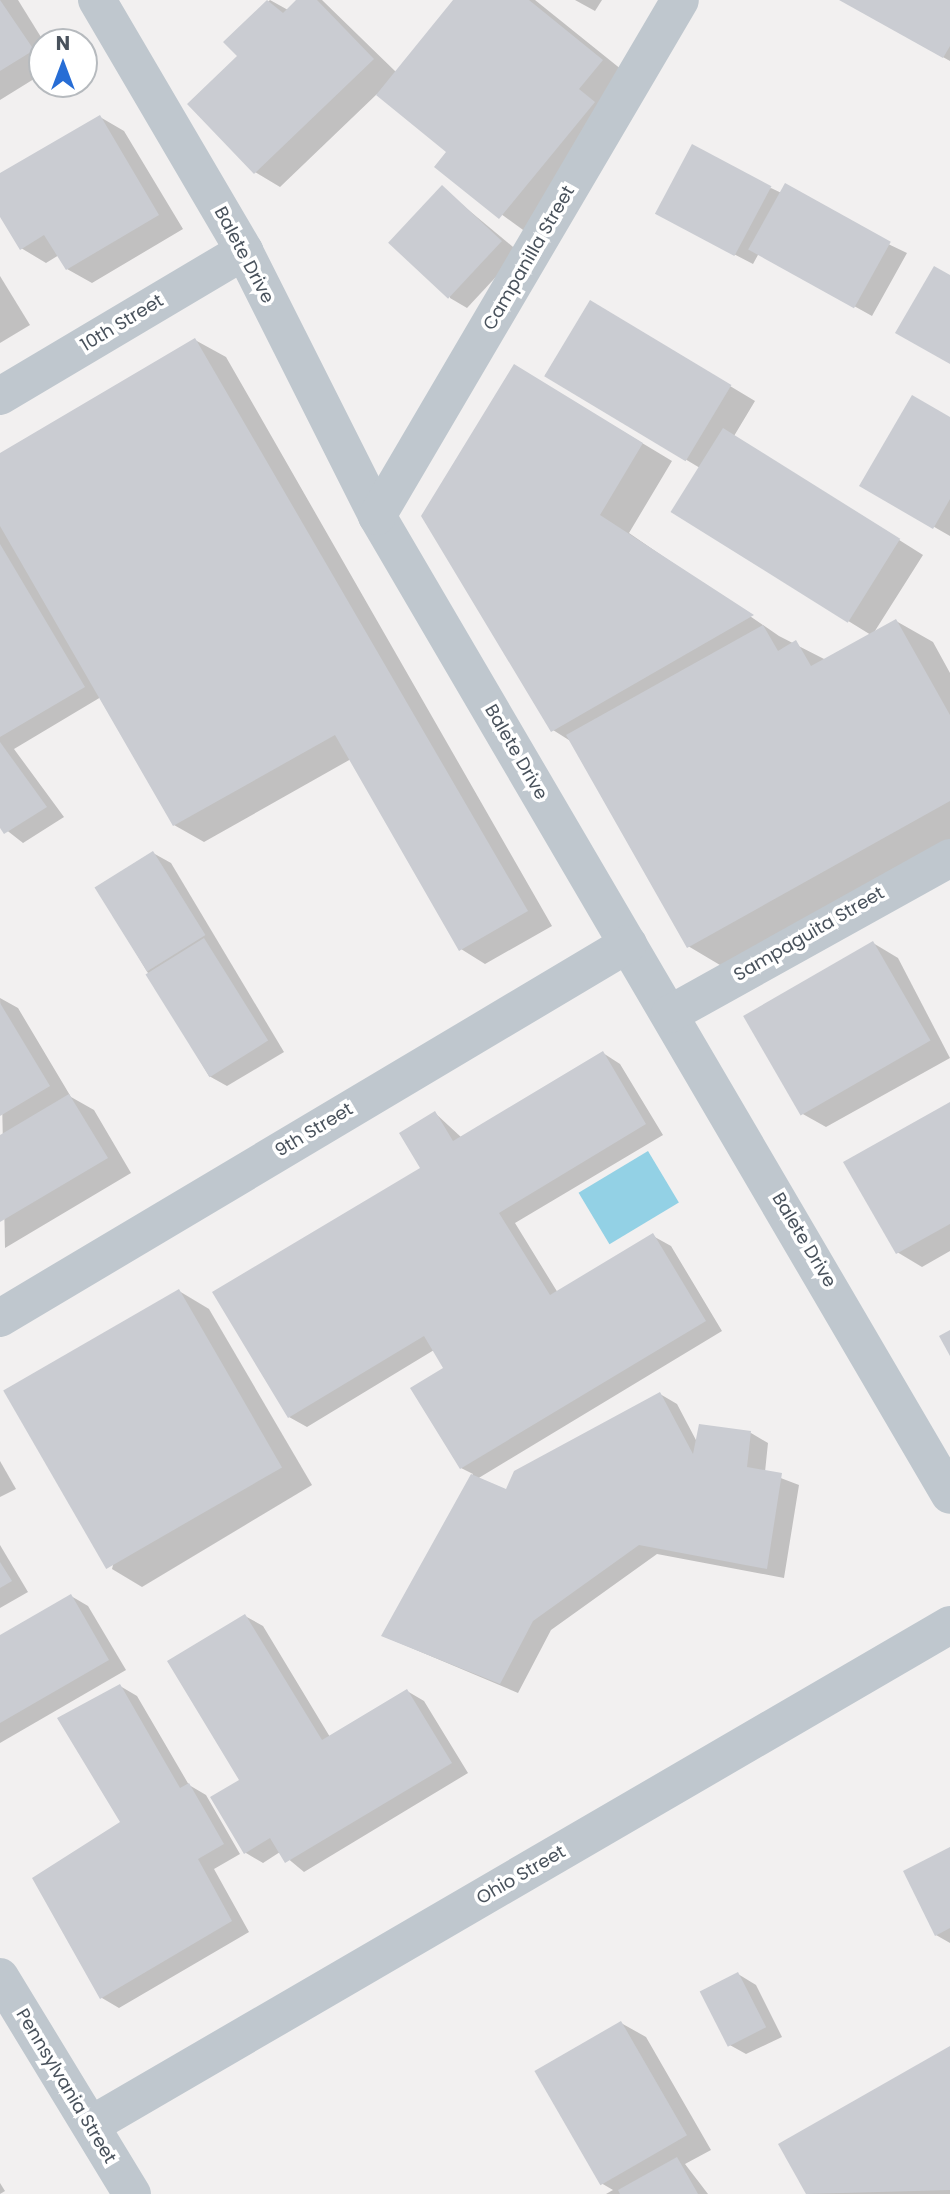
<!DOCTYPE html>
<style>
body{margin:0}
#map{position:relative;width:950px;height:2194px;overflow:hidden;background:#f2f0f0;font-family:Poppins,sans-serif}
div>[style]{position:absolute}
.water>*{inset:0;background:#93d1e5;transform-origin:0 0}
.shadow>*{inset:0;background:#0003}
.building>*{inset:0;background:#caccd2;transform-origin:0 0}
.minor>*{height:38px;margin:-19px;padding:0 19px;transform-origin:19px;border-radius:19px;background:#bfc7ce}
span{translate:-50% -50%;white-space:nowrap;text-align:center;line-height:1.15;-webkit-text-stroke:7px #fff;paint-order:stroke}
.street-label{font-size:18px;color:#49525c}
.north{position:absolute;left:28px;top:28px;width:70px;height:70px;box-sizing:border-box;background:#fff;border:2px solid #b6babe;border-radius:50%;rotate:0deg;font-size:19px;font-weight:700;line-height:28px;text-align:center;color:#49525c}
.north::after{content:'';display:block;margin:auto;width:24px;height:32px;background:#276dd5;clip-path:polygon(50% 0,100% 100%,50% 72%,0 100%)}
</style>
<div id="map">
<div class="water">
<i style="left:648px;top:1151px;width:60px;height:81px;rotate:59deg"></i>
</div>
<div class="shadow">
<i style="clip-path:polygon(0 0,18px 0,44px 42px,42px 74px,0 100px)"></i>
<i style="clip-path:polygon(270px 0,288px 10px,298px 0,322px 0,396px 72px,455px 0,535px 0,632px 78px,530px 235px,436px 167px,448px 152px,377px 94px,280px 187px,255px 172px,239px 56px,226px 42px)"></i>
<i style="clip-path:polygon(575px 0,602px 0,595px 11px)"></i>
<i style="clip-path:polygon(841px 0,950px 0,950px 61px)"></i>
<i style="clip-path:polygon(100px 117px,124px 131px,183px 229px,92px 283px,67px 269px,59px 255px,46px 263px,21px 248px,0 213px,0 176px)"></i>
<i style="clip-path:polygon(442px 188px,519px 252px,467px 308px,450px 298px)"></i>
<i style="clip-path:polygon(771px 188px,907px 253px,872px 316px,759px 253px,753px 264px,674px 223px)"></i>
<i style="clip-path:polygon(0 276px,30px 325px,0 343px)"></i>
<i style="clip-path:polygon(615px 317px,755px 401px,734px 436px,923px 555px,873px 634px,896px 621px,933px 642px,950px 673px,950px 842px,725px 968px,688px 946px,572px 742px,553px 730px,544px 384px,672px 461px,629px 533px,779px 636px,826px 660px,871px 635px,672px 512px,700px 468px,545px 375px)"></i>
<i style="clip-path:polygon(195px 340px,226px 357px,552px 926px,485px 964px,461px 949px,351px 759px,204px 842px,174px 825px,101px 697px,14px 749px,64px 817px,23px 843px,0 825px,0 455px)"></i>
<i style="clip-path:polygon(950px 419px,950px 536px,861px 485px)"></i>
<i style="clip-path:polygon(153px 853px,171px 863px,284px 1052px,227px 1086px,209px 1076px,97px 887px)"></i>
<i style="clip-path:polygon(873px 943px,898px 958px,950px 1058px,826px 1127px,801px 1113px)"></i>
<i style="clip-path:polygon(0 998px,18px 1008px,71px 1097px,94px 1110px,131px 1173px,5px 1248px)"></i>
<i style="clip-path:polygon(603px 1053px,620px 1064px,663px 1135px,515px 1223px,558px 1293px,653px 1236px,671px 1246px,722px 1331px,477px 1479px,507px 1491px,660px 1394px,677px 1404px,697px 1442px,751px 1433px,768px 1443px,765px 1472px,799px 1485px,784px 1578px,657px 1554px,551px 1630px,518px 1693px,383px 1636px,473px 1474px,461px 1468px,445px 1369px,434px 1350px,307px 1427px,289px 1417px,423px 1168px,435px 1113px,462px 1138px)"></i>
<i style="clip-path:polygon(950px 1104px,950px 1251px,922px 1267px,897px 1252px)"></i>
<i style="clip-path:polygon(179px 1291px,209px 1309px,312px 1485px,142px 1587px,112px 1569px)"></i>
<i style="clip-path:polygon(0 1461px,16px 1489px,0 1497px)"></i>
<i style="clip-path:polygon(0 1545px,28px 1592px,0 1608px)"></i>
<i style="clip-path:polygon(71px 1596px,88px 1606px,126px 1670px,0 1743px,0 1637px)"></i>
<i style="clip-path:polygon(245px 1616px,263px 1626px,330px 1737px,407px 1691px,424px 1701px,468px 1773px,304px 1872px,280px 1852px,263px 1863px,246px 1853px)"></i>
<i style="clip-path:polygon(120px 1686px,137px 1696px,189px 1785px,206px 1795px,240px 1854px,214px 1869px,249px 1932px,119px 2008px,102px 1998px,122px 1823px)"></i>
<i style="clip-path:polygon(950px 1849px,950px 1943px,936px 1935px)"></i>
<i style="clip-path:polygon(738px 1974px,756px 1985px,782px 2037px,746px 2054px,728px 2044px)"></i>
<i style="clip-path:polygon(621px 2023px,646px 2037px,711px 2150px,685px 2164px,708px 2194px,606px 2194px,613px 2190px,601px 2183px)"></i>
<i style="clip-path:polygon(950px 2048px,950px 2194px,808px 2194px,780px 2145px)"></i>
<i style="clip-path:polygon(0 2183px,5px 2191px,0 2194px)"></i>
</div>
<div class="building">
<i style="clip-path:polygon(0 0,34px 50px,0 71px)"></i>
<i style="clip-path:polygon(267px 0,283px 13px,296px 0,317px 0,374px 59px,254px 174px,187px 104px,237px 56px,223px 42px)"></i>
<i style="clip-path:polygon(453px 0,529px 0,603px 60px,579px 89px,595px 102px,499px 219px,434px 167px,446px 152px,376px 95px)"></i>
<i style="clip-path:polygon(839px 0,950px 0,950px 46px,943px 58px)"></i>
<i style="clip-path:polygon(100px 115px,159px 215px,66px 270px,44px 235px,20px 250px,0 217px,0 173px)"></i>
<i style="left:692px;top:144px;width:90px;height:79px;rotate:28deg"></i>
<i style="left:785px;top:183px;width:121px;height:76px;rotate:29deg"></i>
<i style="left:442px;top:185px;width:82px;height:79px;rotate:43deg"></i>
<i style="clip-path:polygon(934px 266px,950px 275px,950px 364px,895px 333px)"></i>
<i style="left:590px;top:300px;width:165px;height:89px;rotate:31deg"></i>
<i style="clip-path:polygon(195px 338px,528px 911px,459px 951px,335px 735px,173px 826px,0 526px,0 453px)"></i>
<i style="clip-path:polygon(514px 364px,643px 443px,600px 515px,754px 615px,551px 732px,421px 516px)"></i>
<i style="clip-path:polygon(912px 395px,950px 417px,950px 499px,933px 529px,859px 486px)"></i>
<i style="left:723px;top:428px;width:209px;height:99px;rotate:32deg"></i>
<i style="clip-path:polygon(0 544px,85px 687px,0 737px)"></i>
<i style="clip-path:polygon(896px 619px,950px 715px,950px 801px,687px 948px,566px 735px,763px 625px,778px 651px,796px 640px,811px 666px)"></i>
<i style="clip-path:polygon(0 742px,47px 807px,4px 834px,0 828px)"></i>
<i style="left:153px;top:851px;width:99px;height:69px;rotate:58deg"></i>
<i style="left:204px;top:938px;width:121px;height:69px;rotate:58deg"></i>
<i style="left:873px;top:941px;width:115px;height:150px;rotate:60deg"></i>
<i style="clip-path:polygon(0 1003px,50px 1086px,0 1116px)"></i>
<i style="clip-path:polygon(603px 1051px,646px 1124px,499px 1213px,550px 1295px,653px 1233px,706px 1321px,460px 1469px,410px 1388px,443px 1368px,424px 1336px,288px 1418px,212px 1292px,420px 1168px,399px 1133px,435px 1111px,453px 1141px)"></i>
<i style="clip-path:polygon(69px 1094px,108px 1158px,0 1222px,0 1135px)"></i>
<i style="clip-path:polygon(950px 1102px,950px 1224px,896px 1254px,843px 1162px)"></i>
<i style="left:179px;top:1289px;width:206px;height:203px;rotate:60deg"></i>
<i style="clip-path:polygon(950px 1330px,950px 1356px,939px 1336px)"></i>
<i style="clip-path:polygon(660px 1392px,693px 1454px,699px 1424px,751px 1431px,747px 1467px,782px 1473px,767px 1569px,639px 1545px,533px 1621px,500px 1684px,381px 1636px,471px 1474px,506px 1489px,514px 1471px)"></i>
<i style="clip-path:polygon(0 1562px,12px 1581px,0 1588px)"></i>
<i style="clip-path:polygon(71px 1594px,109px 1660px,0 1723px,0 1635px)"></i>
<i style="clip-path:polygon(245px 1614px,322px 1740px,407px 1689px,452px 1763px,285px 1863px,270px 1838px,244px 1854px,210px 1797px,239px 1780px,167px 1661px)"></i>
<i style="clip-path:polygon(120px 1684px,180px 1788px,189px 1783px,224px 1844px,198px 1859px,232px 1921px,100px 1999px,32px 1878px,120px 1822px,57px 1718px)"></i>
<i style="clip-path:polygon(950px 1847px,950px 1928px,935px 1936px,903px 1871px)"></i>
<i style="left:738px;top:1972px;width:62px;height:43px;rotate:63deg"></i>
<i style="left:621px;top:2021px;width:132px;height:100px;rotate:60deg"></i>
<i style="clip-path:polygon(950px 2046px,950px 2190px,806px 2194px,778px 2144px)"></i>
<i style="clip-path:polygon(677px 2157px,698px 2194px,620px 2194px,618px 2190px)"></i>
</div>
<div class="minor">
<i style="left:97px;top:0;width:291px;rotate:59.6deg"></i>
<i style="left:244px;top:251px;width:297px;rotate:63.3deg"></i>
<i style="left:377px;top:516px;width:1134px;rotate:59.66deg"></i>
<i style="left:0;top:396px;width:284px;rotate:-30.7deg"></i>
<i style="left:377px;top:516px;width:598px;rotate:-59.58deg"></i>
<i style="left:670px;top:1014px;width:321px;rotate:-29.1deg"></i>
<i style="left:0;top:1318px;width:731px;rotate:-30.78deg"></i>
<i style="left:0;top:1977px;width:254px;rotate:58.7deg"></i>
<i style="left:91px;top:2125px;width:994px;rotate:-30.2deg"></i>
</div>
<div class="street-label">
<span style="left:244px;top:255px;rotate:62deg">Balete Drive</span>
<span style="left:529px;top:258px;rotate:-60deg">Campanilla Street</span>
<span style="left:122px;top:323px;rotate:-31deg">10th Street</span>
<span style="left:516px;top:752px;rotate:60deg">Balete Drive</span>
<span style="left:809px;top:934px;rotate:-30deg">Sampaguita Street</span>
<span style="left:314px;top:1130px;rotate:-31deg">9th Street</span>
<span style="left:804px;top:1240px;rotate:59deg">Balete Drive</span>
<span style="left:521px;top:1875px;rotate:-30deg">Ohio Street</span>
<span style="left:66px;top:2086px;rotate:59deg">Pennsylvania Street</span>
</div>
<div class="north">N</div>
</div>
